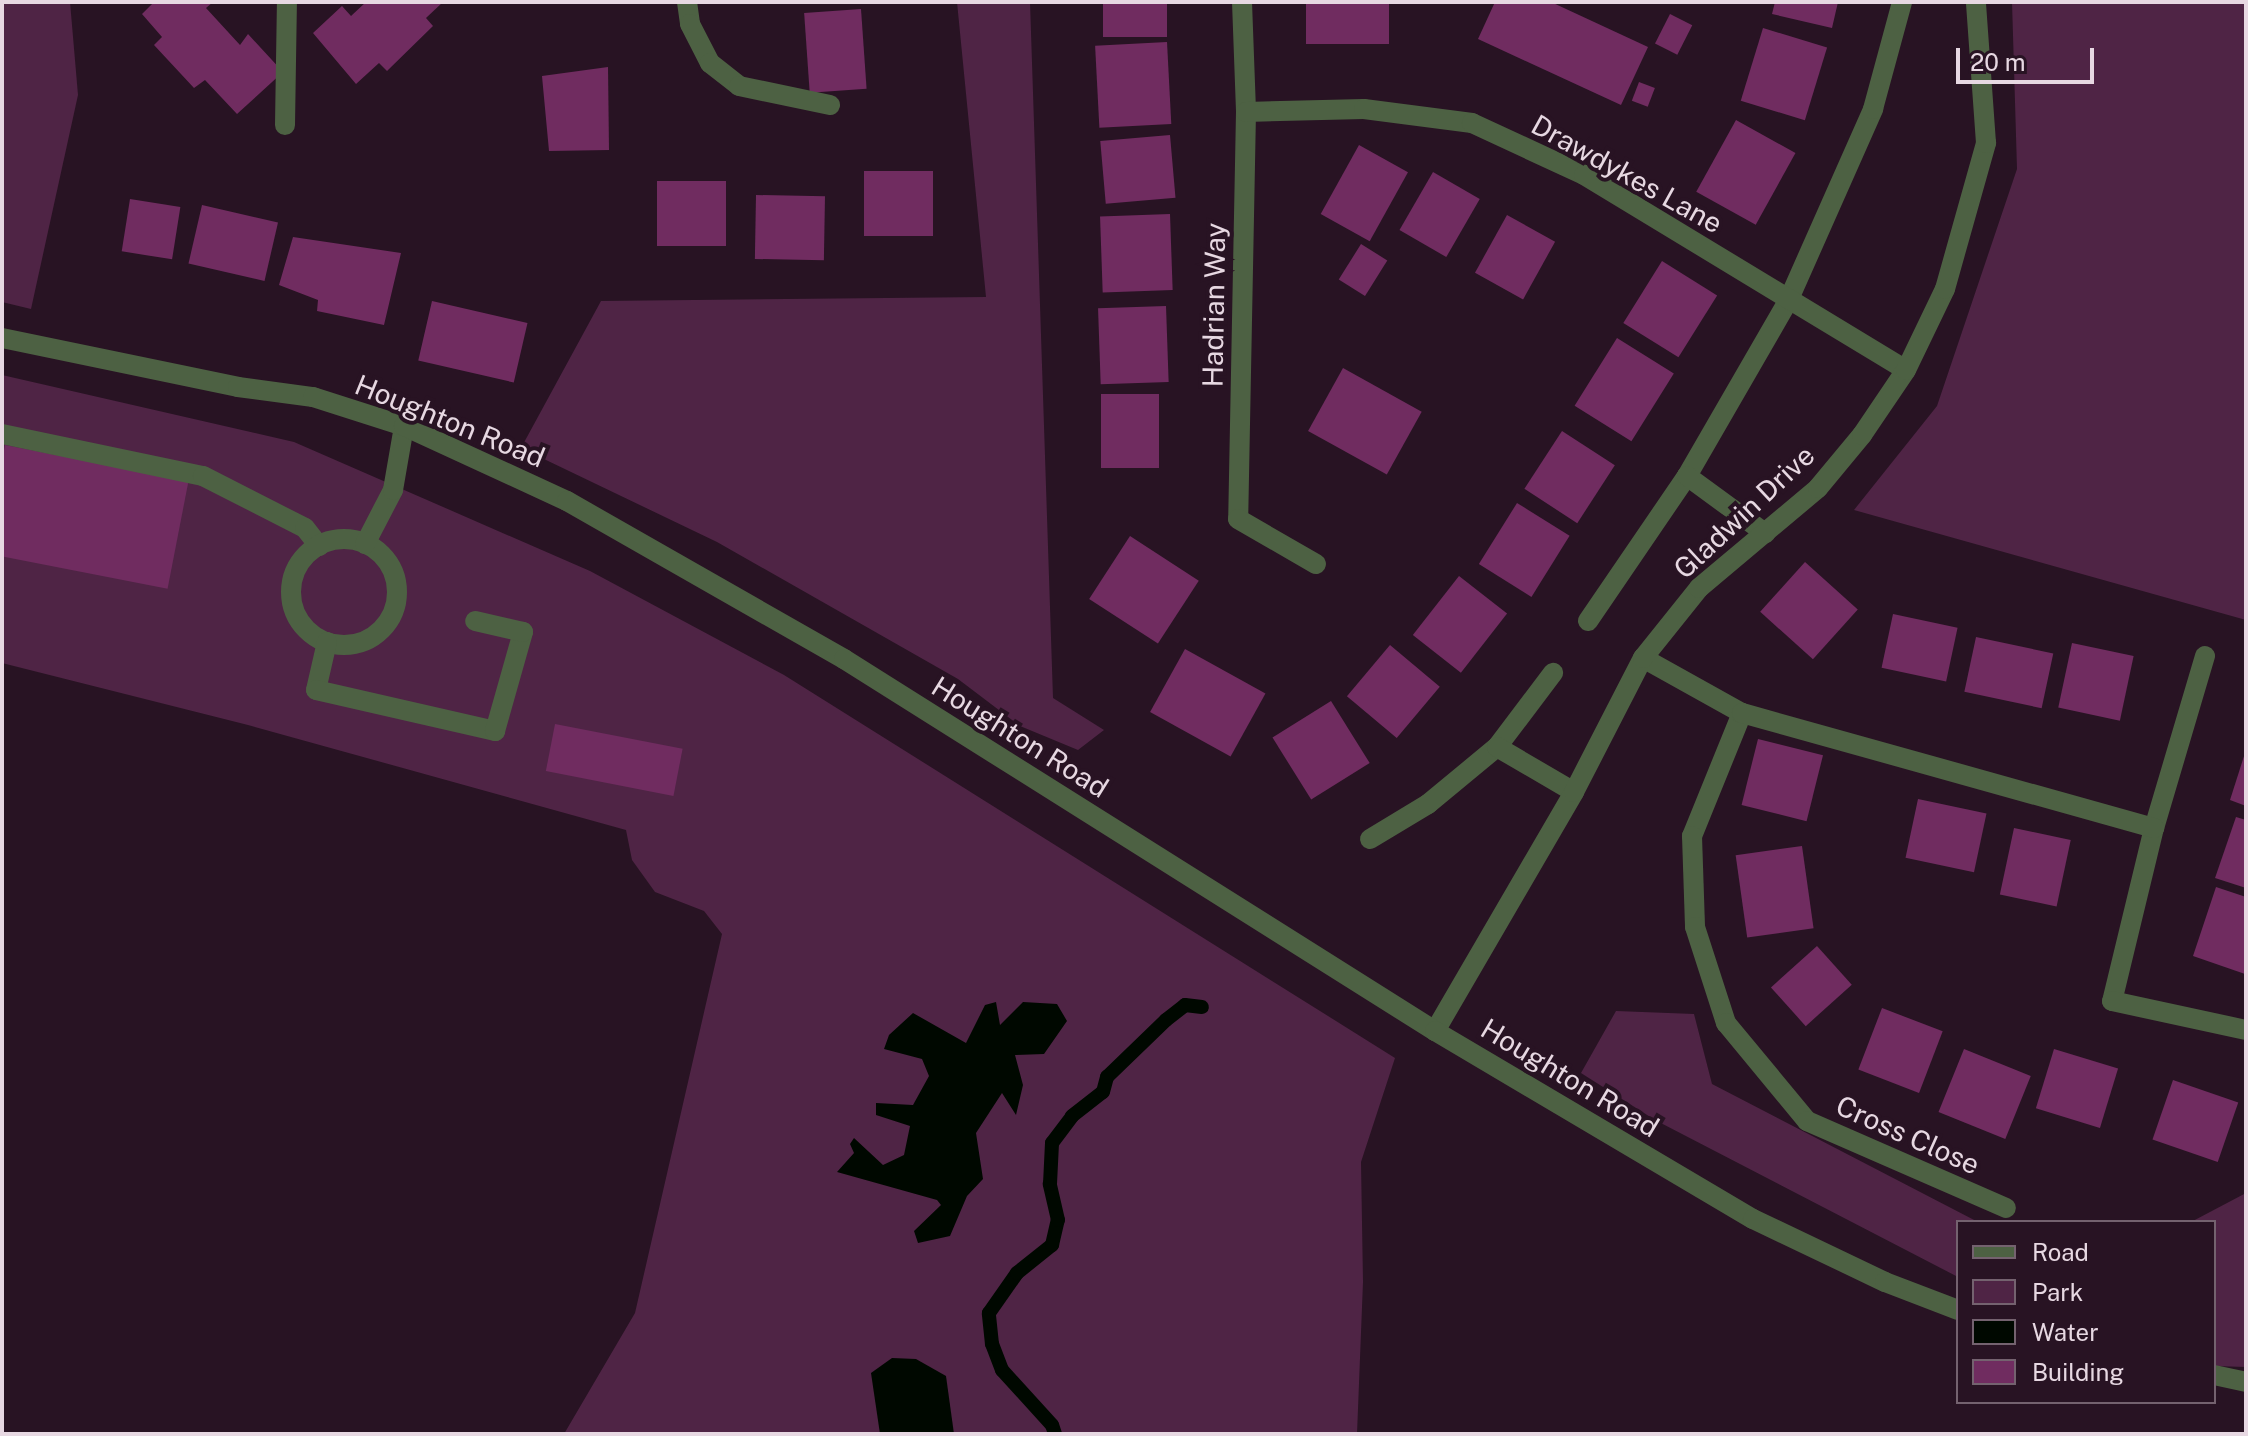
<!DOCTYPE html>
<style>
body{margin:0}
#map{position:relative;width:2248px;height:1436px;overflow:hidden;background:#281323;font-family:"Public Sans",sans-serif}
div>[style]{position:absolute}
.green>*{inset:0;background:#4f2445}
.water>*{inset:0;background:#000800}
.stream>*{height:14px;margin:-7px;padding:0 7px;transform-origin:7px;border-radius:7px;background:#000800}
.building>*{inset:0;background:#702c60;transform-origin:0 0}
.service>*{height:20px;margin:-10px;padding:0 10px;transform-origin:10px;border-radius:10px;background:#4d6143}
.service>.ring{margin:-10px;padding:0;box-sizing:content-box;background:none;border:20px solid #4d6143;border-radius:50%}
.minor>*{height:20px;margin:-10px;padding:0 10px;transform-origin:10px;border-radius:10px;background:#4d6143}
.tertiary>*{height:20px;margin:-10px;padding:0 10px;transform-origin:10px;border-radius:10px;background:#4d6143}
span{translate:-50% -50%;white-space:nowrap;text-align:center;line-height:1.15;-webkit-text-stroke:8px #281323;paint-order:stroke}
.street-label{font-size:28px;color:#e7d8e2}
.frame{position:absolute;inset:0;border:4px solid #e7d8e2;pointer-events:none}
.legend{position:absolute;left:1956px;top:1220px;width:260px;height:184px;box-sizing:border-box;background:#281323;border:2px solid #74626f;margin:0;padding:10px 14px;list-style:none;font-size:24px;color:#e7d8e2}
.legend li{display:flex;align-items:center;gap:16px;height:40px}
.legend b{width:40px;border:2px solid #74626f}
.scale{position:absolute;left:1956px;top:48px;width:138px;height:36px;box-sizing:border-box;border:4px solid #e7d8e2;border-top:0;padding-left:10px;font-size:24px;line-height:28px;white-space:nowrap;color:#e7d8e2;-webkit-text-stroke:6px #281323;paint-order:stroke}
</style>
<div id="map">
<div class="green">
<i style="clip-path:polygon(2px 2px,70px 2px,78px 95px,31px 309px,2px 302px)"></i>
<i style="clip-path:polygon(957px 2px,1030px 2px,1053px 698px,1104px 730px,1078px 750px,1020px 726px,958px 679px,717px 542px,521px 448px,601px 301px,986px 297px)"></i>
<i style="clip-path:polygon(2012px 2px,2246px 2px,2246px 620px,1854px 510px,1937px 406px,2017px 169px)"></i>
<i style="clip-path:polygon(2px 375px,294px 442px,590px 571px,784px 675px,1395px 1058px,1361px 1162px,1363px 1282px,1357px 1434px,564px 1434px,635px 1313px,722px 934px,704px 911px,655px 892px,632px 860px,626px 830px,248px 725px,2px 663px)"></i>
<i style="clip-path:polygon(1616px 1011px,1694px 1014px,1712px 1084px,1978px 1222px,1958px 1222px,1958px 1277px,1655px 1120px,1581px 1073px)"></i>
<i style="clip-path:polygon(2246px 1193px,2246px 1367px,2214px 1366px,2214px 1222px,2191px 1222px)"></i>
</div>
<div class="water">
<i style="clip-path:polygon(996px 1002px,1000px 1025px,1023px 1002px,1057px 1004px,1067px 1021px,1044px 1054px,1015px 1055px,1023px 1085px,1016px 1115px,1002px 1093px,976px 1133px,983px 1179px,967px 1196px,950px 1236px,918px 1243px,914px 1231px,941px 1205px,937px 1200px,837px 1172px,854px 1153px,850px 1144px,854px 1138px,883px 1165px,904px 1155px,910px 1126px,876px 1115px,876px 1103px,913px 1105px,929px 1076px,922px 1059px,884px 1049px,889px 1035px,913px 1013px,966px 1043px,985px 1005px)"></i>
<i style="clip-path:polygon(892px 1358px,916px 1359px,946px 1376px,954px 1434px,880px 1434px,871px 1373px)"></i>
</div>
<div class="stream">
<i style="left:1055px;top:1434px;width:9px;rotate:-108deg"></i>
<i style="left:1052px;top:1425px;width:74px;rotate:-132.3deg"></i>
<i style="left:1002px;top:1370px;width:28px;rotate:-111deg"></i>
<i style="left:992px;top:1344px;width:31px;rotate:-96deg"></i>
<i style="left:989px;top:1313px;width:49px;rotate:-55deg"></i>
<i style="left:1017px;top:1273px;width:45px;rotate:-38.7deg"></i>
<i style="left:1052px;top:1245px;width:26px;rotate:-77deg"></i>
<i style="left:1058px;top:1220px;width:37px;rotate:-103deg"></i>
<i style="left:1050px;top:1184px;width:41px;rotate:-87.2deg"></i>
<i style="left:1052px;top:1143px;width:34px;rotate:-53deg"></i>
<i style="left:1072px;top:1116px;width:39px;rotate:-38deg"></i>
<i style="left:1103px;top:1092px;width:16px;rotate:-75deg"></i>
<i style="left:1107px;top:1077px;width:82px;rotate:-44deg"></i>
<i style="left:1166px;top:1020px;width:24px;rotate:-38deg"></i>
<i style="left:1185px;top:1005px;width:17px;rotate:7deg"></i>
</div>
<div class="building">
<i style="clip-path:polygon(154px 2px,213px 2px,206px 8px,240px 45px,248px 34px,283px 72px,237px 114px,205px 80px,194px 88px,154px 45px,162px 37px,142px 14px)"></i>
<i style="clip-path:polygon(366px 2px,443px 2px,426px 18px,433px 26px,387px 71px,379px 63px,356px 84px,313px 33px,342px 6px,351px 16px)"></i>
<i style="left:1103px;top:2px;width:64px;height:35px"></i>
<i style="left:1306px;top:2px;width:83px;height:42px"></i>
<i style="clip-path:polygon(1495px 2px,1551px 2px,1648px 47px,1621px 105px,1478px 39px)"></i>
<i style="clip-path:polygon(1775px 2px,1838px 2px,1832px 28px,1772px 14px)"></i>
<i style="left:861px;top:9px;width:80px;height:57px;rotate:86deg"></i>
<i style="left:1670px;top:14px;width:25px;height:33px;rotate:27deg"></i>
<i style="left:1763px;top:28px;width:67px;height:76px;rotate:17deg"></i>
<i style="left:1167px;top:42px;width:82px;height:72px;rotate:87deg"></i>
<i style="clip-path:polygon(608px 67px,609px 150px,549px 151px,542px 76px)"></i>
<i style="left:1639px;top:82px;width:17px;height:20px;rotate:21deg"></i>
<i style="left:1736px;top:120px;width:68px;height:82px;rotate:29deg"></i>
<i style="left:1170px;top:135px;width:63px;height:70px;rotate:85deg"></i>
<i style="left:1359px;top:145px;width:56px;height:79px;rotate:29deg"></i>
<i style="left:864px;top:171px;width:69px;height:65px"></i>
<i style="left:1433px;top:172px;width:54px;height:67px;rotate:30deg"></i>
<i style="left:657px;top:181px;width:69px;height:65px"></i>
<i style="left:756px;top:195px;width:69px;height:64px;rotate:1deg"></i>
<i style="left:130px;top:199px;width:51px;height:53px;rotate:9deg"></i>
<i style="left:202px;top:205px;width:78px;height:60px;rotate:13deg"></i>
<i style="left:1170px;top:214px;width:76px;height:70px;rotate:88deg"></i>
<i style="left:1507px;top:215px;width:55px;height:66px;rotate:29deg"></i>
<i style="clip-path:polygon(293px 237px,401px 253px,384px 325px,317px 311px,318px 300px,279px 285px)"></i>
<i style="left:1361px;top:244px;width:31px;height:42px;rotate:32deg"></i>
<i style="left:1662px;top:261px;width:65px;height:73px;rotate:32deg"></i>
<i style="left:432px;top:301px;width:98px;height:61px;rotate:13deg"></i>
<i style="left:1166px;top:306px;width:76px;height:68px;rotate:88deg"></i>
<i style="left:1617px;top:338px;width:67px;height:80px;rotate:32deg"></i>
<i style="left:1343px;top:368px;width:90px;height:72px;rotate:29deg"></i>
<i style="left:1159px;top:394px;width:74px;height:58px;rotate:90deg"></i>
<i style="left:1562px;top:431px;width:63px;height:69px;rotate:33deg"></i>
<i style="left:5px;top:445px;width:187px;height:110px;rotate:11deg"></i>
<i style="left:1517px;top:503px;width:62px;height:72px;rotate:32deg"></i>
<i style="left:1130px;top:536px;width:82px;height:75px;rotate:33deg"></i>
<i style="left:1805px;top:562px;width:71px;height:67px;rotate:42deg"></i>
<i style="left:1459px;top:576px;width:61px;height:75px;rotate:38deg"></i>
<i style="left:1893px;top:614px;width:66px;height:55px;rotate:12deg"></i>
<i style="left:1976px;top:637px;width:79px;height:56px;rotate:12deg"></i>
<i style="left:2072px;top:643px;width:63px;height:66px;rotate:12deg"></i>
<i style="left:1390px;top:645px;width:65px;height:67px;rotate:40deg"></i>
<i style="left:1185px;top:649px;width:92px;height:72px;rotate:29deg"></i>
<i style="left:1331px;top:701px;width:73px;height:69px;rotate:58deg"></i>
<i style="left:555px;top:724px;width:130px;height:48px;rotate:11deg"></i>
<i style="left:1758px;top:739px;width:67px;height:68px;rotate:14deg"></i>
<i style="clip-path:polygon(2245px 753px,2246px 753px,2246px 806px,2230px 800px)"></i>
<i style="left:1918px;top:799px;width:70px;height:60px;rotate:12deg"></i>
<i style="clip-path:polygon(2236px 817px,2246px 820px,2246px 888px,2215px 878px)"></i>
<i style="left:2014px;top:828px;width:58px;height:68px;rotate:12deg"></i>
<i style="left:1802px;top:846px;width:83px;height:67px;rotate:82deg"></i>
<i style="clip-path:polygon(2216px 887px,2246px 897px,2245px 974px,2193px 956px)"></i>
<i style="left:1817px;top:946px;width:52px;height:62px;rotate:48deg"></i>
<i style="left:1882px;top:1008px;width:65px;height:66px;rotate:21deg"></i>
<i style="left:1964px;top:1049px;width:72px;height:68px;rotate:22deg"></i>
<i style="left:2054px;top:1049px;width:67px;height:62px;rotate:17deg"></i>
<i style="left:2173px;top:1080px;width:69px;height:63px;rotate:19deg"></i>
</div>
<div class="service">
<i style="left:2px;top:434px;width:205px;rotate:11.8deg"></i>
<i style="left:203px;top:476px;width:114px;rotate:27deg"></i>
<i style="left:305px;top:528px;width:23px;rotate:52deg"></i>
<i class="ring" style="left:291px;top:539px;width:86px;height:86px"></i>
<i style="left:365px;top:544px;width:61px;rotate:-62.6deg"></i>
<i style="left:393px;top:490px;width:65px;rotate:-80.2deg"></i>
<i style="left:1588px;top:621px;width:176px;rotate:-55.7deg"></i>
<i style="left:1687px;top:476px;width:204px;rotate:-60deg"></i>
<i style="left:1789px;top:299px;width:208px;rotate:-66.1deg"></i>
<i style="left:1873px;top:109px;width:111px;rotate:-74.8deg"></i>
<i style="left:327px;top:642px;width:49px;rotate:102.9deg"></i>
<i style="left:316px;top:690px;width:184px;rotate:12.9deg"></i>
<i style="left:495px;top:731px;width:103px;rotate:-74.2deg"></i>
<i style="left:523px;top:632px;width:49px;rotate:-167.1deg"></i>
<i style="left:1742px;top:713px;width:133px;rotate:112.1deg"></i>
<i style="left:1692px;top:836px;width:91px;rotate:88.1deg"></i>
<i style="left:1695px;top:927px;width:101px;rotate:72.1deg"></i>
<i style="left:1726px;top:1023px;width:127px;rotate:50.4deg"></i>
<i style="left:1807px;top:1121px;width:217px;rotate:23.6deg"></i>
<i style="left:1370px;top:839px;width:68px;rotate:-31.1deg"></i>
<i style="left:1428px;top:804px;width:89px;rotate:-39.6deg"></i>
<i style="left:1497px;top:747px;width:93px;rotate:-52.9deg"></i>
</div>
<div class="minor">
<i style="left:687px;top:2px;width:22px;rotate:82deg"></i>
<i style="left:690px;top:24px;width:44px;rotate:62.9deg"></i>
<i style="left:710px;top:63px;width:37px;rotate:38deg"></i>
<i style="left:739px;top:86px;width:93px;rotate:11.8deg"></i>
<i style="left:1242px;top:2px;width:110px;rotate:87.9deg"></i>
<i style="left:1246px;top:112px;width:407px;rotate:91.1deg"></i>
<i style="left:1238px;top:519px;width:90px;rotate:30deg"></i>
<i style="left:1246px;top:112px;width:118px;rotate:-1.5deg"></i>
<i style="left:1364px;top:109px;width:109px;rotate:7.4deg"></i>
<i style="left:1472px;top:123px;width:123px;rotate:24.9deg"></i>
<i style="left:1584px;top:175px;width:376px;rotate:31.2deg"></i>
<i style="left:285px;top:125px;width:123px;rotate:-89.1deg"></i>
<i style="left:1687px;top:476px;width:97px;rotate:36.2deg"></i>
<i style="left:2205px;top:656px;width:179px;rotate:106.5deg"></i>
<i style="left:2154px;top:828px;width:178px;rotate:103.6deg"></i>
<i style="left:2112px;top:1001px;width:137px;rotate:12.2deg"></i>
<i style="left:1643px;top:658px;width:113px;rotate:29.1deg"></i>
<i style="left:1742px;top:713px;width:428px;rotate:15.6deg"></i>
<i style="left:1497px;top:747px;width:89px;rotate:30.3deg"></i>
<i style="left:1435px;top:1031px;width:276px;rotate:-59.8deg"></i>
<i style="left:1574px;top:792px;width:151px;rotate:-62.8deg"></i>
<i style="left:1643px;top:658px;width:90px;rotate:-51.3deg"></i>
<i style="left:1699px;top:588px;width:155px;rotate:-40deg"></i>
<i style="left:1818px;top:488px;width:69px;rotate:-50.3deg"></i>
<i style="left:1862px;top:435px;width:78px;rotate:-55.9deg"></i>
<i style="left:1906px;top:370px;width:90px;rotate:-64.3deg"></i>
<i style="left:1945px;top:289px;width:152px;rotate:-74.3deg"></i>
<i style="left:1986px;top:143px;width:141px;rotate:-94.1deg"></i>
</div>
<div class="tertiary">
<i style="left:2px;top:338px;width:241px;rotate:11.7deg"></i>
<i style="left:238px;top:387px;width:76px;rotate:7.6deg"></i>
<i style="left:313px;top:397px;width:96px;rotate:17.7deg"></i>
<i style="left:404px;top:426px;width:179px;rotate:24.7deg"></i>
<i style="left:567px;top:501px;width:319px;rotate:29.7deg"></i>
<i style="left:844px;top:659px;width:698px;rotate:32.19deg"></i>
<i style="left:1435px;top:1031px;width:369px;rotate:30.6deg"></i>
<i style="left:1753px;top:1219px;width:146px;rotate:25.5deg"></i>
<i style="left:1885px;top:1282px;width:78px;rotate:21deg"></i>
<i style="left:2214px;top:1375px;width:33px;rotate:12deg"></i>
</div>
<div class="street-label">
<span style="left:1627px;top:174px;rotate:29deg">Drawdykes Lane</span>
<span style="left:1214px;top:305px;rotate:-89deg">Hadrian Way</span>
<span style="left:450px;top:421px;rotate:22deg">Houghton Road</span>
<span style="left:1744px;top:512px;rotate:-43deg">Gladwin Drive</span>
<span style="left:1020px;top:737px;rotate:32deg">Houghton Road</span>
<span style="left:1570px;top:1078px;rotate:31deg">Houghton Road</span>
<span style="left:1908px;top:1135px;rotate:24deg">Cross Close</span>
</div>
<div class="frame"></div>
<ul class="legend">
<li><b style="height:10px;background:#4d6143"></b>Road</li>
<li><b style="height:22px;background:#4f2445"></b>Park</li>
<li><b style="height:22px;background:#000800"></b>Water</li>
<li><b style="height:22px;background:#702c60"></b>Building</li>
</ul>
<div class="scale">20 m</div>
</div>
